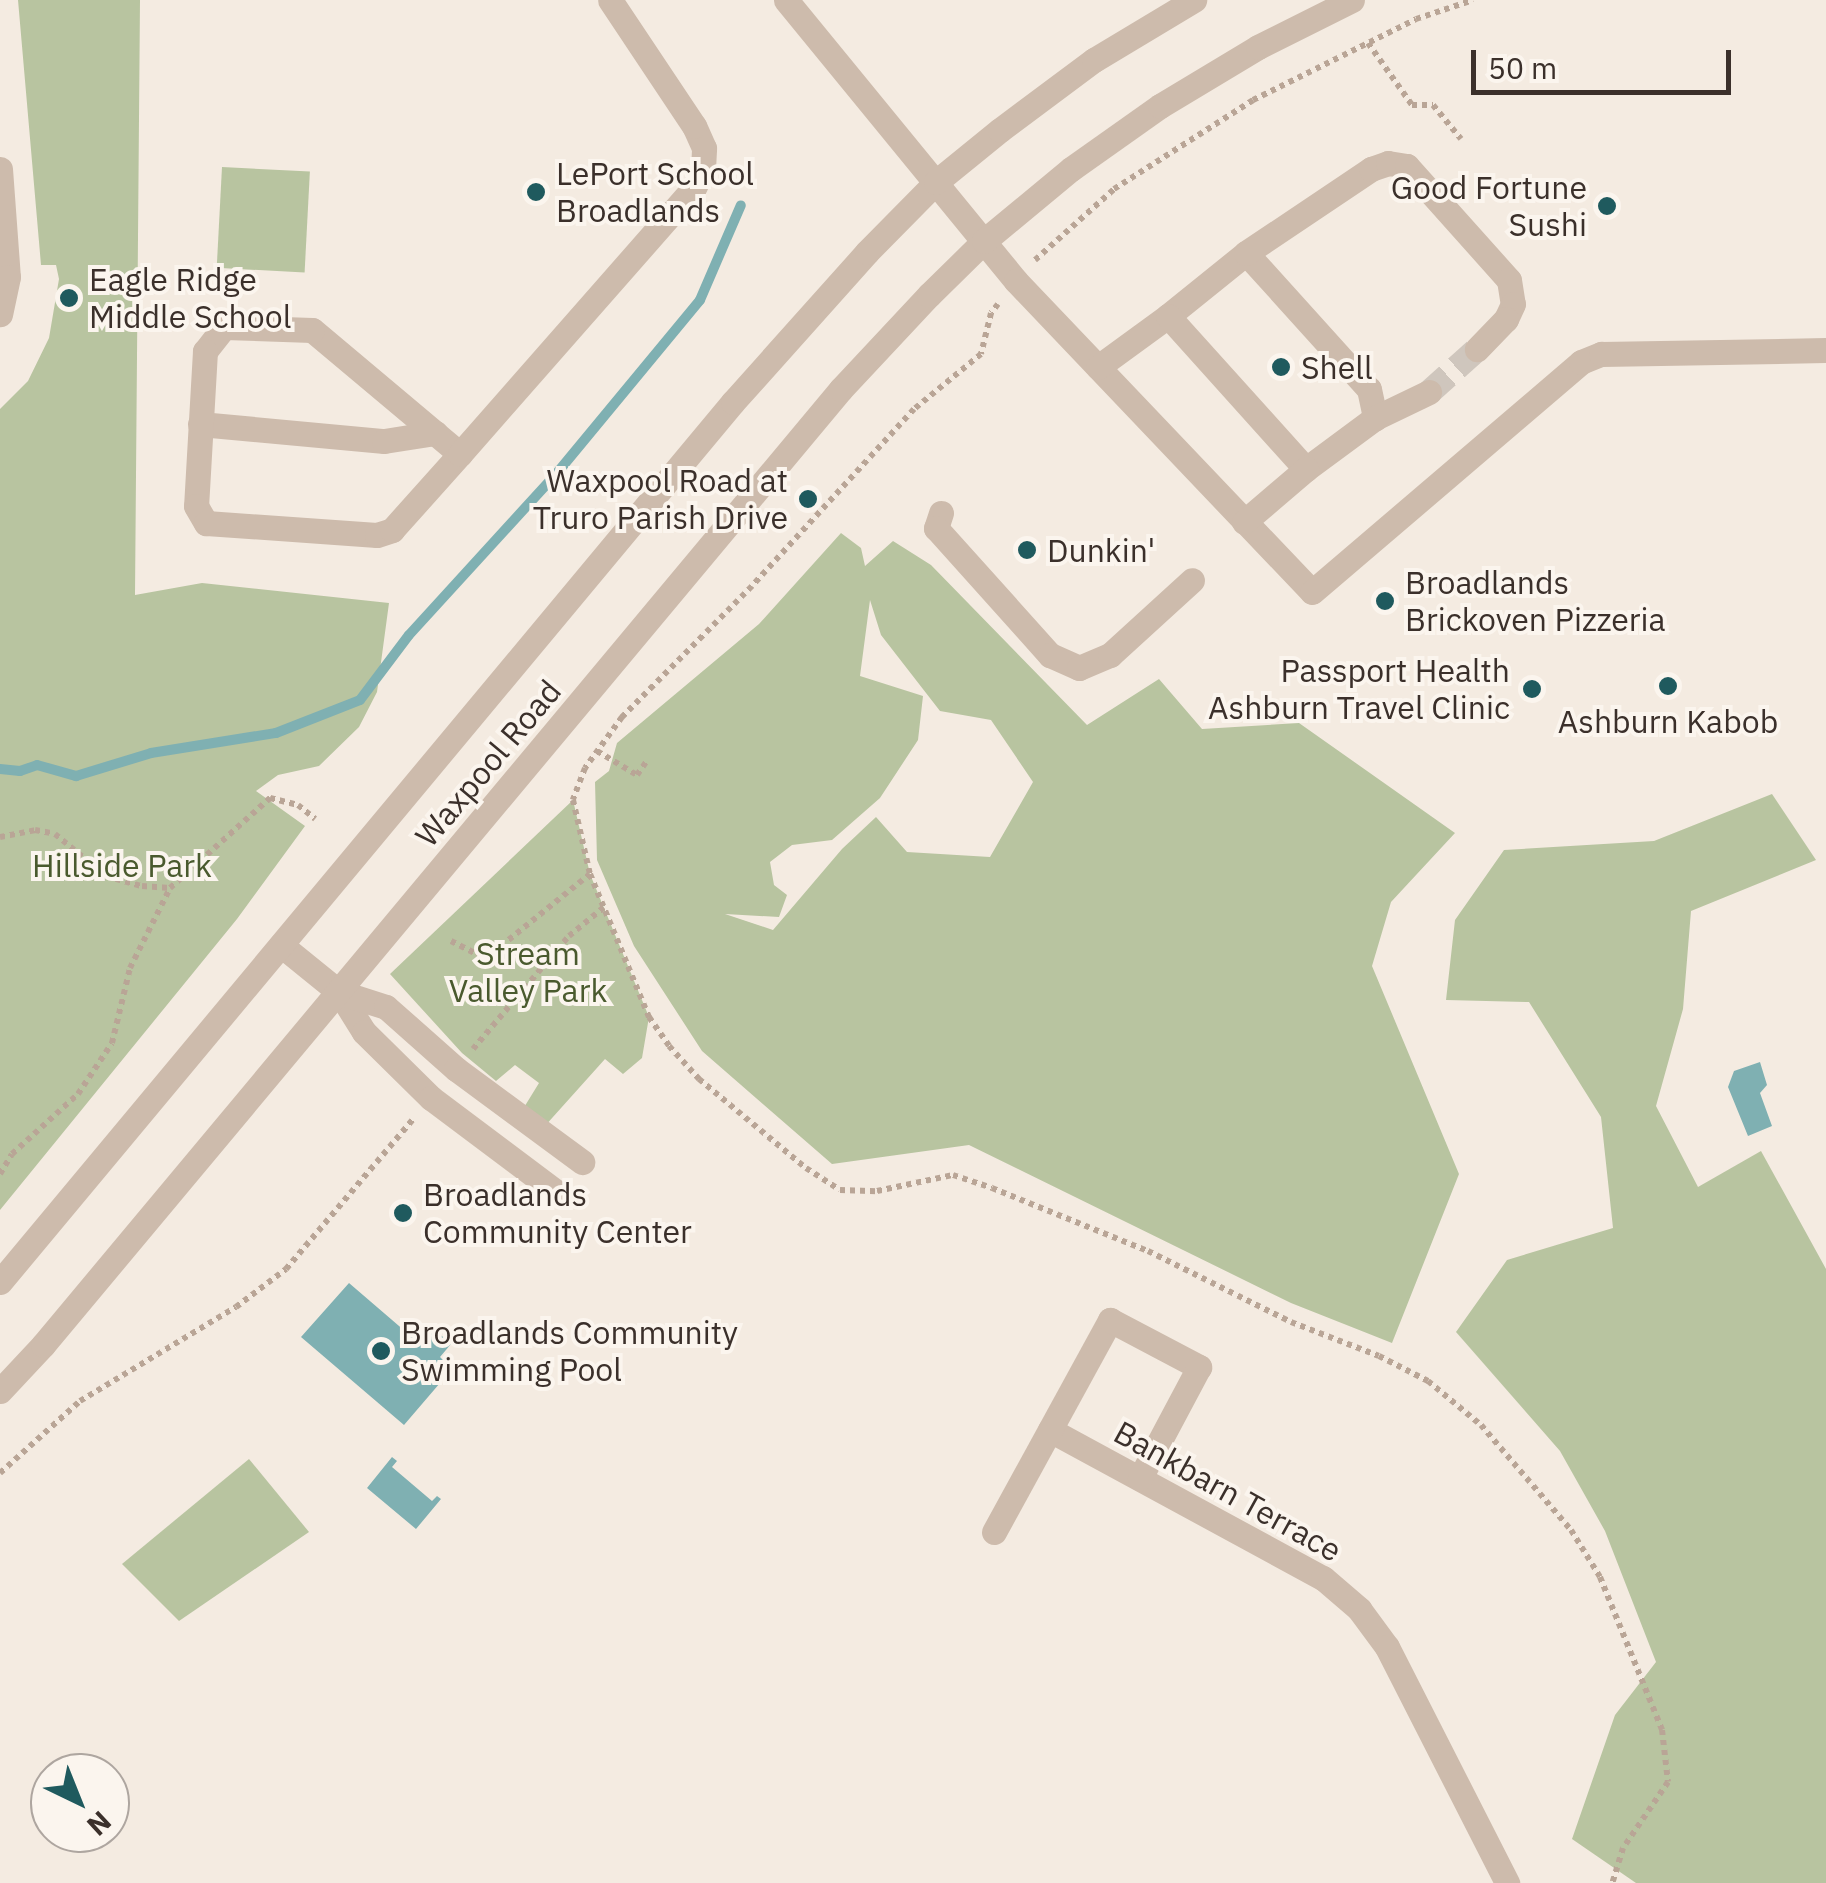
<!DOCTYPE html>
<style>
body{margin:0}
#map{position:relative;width:1826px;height:1883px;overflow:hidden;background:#f4ebe1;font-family:"IBM Plex Sans",sans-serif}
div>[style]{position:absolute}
.green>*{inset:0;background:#b8c4a0;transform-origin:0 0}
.water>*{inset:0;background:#7fb0b2}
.stream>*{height:10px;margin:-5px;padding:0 5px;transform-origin:5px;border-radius:5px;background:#7fb0b2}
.minor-tunnel>*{height:25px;margin-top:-12.5px;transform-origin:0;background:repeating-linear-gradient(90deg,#cfc6bd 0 25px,transparent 0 37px)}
.path>*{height:6px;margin-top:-3px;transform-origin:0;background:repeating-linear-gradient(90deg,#b9a596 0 5px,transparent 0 10px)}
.minor>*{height:25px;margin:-12.5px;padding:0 12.5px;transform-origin:12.5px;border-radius:12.5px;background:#cdbbac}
.dots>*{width:28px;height:28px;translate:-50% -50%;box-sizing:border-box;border:5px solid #fbf5ee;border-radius:50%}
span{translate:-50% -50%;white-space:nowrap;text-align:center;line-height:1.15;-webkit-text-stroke:8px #fbf5ee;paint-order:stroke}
.poi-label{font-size:32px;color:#3b302b}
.left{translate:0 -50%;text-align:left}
.right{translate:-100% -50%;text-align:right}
.street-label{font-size:32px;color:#3b302b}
.park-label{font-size:32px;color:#4a5a2e}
.north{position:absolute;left:30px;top:1753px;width:100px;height:100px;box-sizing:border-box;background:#fbf5ee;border:2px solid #aea6a0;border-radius:50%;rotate:137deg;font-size:28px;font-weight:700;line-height:40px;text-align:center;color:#3b302b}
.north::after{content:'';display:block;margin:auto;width:35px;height:45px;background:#1f5a5e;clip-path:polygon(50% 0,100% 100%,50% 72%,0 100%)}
.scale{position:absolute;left:1471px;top:50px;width:260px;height:45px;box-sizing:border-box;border:5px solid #3b302b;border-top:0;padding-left:12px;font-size:30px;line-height:35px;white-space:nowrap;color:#3b302b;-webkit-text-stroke:8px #fbf5ee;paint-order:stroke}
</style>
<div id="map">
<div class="green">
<i style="clip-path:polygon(18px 0,140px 0,135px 595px,202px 583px,389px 603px,377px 692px,359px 727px,319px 766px,278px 775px,256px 791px,305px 826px,237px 919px,0 1210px,0 409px,28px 381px,49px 338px,59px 279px,56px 265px,41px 265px)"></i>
<i style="left:222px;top:167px;width:88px;height:101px;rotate:3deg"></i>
<i style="clip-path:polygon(evenodd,841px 533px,861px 548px,865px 566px,893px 541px,931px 565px,1087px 725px,1159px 679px,1202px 729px,1299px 723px,1455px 833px,1391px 902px,1372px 966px,1459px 1174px,1392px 1343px,1291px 1303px,969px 1145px,832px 1164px,702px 1051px,634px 946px,597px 860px,595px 782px,609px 771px,617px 743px,759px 624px,841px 533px,870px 600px,881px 635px,940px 711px,991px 720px,1033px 782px,990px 857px,907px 852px,876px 817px,842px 849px,773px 930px,725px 914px,779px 917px,787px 895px,774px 885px,770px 862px,792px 845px,832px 840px,880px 798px,918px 740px,923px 696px,860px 676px,870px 600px)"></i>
<i style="clip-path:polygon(1772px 794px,1816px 860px,1691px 911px,1683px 1009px,1656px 1106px,1698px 1187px,1761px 1151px,1826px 1269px,1826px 1883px,1636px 1883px,1572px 1839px,1615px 1715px,1656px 1662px,1605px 1531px,1560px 1451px,1456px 1332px,1507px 1260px,1613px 1228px,1601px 1117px,1529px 1002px,1446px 1000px,1455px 920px,1504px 850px,1654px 841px)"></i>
<i style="clip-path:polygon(573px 800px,590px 874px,649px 1017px,642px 1058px,623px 1074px,605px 1059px,544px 1127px,523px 1109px,539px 1083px,515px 1065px,496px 1081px,462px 1053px,390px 974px)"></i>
<i style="clip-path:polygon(249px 1459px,309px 1532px,179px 1621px,122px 1564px)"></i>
</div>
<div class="water">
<i style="clip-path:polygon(1760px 1062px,1767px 1085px,1760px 1093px,1772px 1126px,1748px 1136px,1728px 1087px,1734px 1071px)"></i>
<i style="clip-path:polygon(349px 1283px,413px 1338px,427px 1323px,451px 1344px,440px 1357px,452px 1369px,404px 1425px,301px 1337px)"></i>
<i style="clip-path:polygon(392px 1457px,397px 1461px,392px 1467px,432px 1501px,437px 1496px,441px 1499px,416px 1529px,367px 1488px)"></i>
</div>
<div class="stream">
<i style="left:0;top:769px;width:20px;rotate:6deg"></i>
<i style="left:20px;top:771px;width:18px;rotate:-19deg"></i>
<i style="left:37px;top:765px;width:41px;rotate:15.8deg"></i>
<i style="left:76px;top:776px;width:78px;rotate:-17deg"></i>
<i style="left:151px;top:753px;width:127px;rotate:-9.1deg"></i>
<i style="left:276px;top:733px;width:90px;rotate:-21.4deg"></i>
<i style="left:360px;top:700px;width:81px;rotate:-53deg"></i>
<i style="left:409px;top:635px;width:219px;rotate:-47.6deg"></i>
<i style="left:557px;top:473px;width:224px;rotate:-50.4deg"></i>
<i style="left:700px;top:300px;width:103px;rotate:-66.7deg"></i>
</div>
<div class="minor-tunnel">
<i style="left:1429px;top:392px;width:64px;rotate:-41.9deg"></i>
</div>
<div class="path">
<i style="left:1368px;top:43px;width:76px;rotate:54.6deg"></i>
<i style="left:1412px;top:105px;width:21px"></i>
<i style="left:1433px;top:105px;width:44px;rotate:50.5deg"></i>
<i style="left:1035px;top:260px;width:106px;rotate:-41.9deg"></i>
<i style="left:1114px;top:189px;width:165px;rotate:-32.6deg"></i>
<i style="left:1253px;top:100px;width:182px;rotate:-26.4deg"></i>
<i style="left:1416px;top:19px;width:60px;rotate:-18.4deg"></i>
<i style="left:998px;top:304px;width:11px;rotate:128deg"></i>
<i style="left:991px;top:313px;width:42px;rotate:103.7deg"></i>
<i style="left:981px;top:354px;width:87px;rotate:140.6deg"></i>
<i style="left:914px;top:409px;width:240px;rotate:132.5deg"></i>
<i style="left:752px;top:586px;width:185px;rotate:134.8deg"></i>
<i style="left:622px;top:717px;width:63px;rotate:126deg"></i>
<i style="left:585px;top:768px;width:34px;rotate:111deg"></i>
<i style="left:573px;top:800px;width:76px;rotate:77.1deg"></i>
<i style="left:590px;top:874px;width:155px;rotate:67.6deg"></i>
<i style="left:649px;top:1017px;width:35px;rotate:55deg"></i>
<i style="left:669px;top:1046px;width:45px;rotate:47.7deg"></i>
<i style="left:699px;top:1079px;width:139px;rotate:39.8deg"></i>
<i style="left:806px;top:1168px;width:40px;rotate:32.9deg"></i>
<i style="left:840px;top:1190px;width:37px;rotate:2deg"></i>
<i style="left:877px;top:1191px;width:78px;rotate:-11.9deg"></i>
<i style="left:953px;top:1175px;width:41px;rotate:18.4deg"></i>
<i style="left:992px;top:1188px;width:168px;rotate:22deg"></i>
<i style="left:1148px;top:1251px;width:160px;rotate:26.4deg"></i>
<i style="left:1291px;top:1322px;width:94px;rotate:21.1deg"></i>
<i style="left:1379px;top:1356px;width:55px;rotate:27deg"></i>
<i style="left:1428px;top:1381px;width:69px;rotate:39.7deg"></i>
<i style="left:1481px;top:1425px;width:138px;rotate:49.4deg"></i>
<i style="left:1571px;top:1530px;width:55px;rotate:58.3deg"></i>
<i style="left:1600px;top:1577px;width:165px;rotate:67.9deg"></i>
<i style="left:1662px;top:1730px;width:52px;rotate:83.4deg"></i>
<i style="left:1668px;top:1782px;width:80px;rotate:124.3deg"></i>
<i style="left:1623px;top:1848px;width:37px;rotate:107deg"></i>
<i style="left:597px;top:751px;width:47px;rotate:31deg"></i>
<i style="left:637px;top:775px;width:16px;rotate:-55deg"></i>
<i style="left:0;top:837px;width:36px;rotate:-11deg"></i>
<i style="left:35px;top:830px;width:20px;rotate:11deg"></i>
<i style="left:55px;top:834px;width:66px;rotate:39.5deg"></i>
<i style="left:106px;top:876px;width:37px;rotate:16deg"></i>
<i style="left:142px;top:886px;width:28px;rotate:4deg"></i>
<i style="left:170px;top:888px;width:135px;rotate:-42deg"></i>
<i style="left:270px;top:798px;width:29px;rotate:14deg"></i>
<i style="left:298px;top:805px;width:22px;rotate:39deg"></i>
<i style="left:451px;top:941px;width:27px;rotate:27deg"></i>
<i style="left:475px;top:953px;width:27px;rotate:-15deg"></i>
<i style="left:501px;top:946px;width:114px;rotate:-39deg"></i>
<i style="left:473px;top:1049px;width:148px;rotate:-49.7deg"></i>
<i style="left:569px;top:936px;width:45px;rotate:-39.6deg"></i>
<i style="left:0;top:1174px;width:23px;rotate:-59deg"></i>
<i style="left:12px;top:1154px;width:89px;rotate:-42.3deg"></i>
<i style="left:78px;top:1094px;width:61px;rotate:-56.3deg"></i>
<i style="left:112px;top:1043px;width:77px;rotate:-76.5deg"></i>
<i style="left:130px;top:968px;width:89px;rotate:-63.4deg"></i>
<i style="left:0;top:1473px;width:108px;rotate:-42deg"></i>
<i style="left:80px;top:1401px;width:182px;rotate:-31.1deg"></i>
<i style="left:236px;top:1307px;width:63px;rotate:-37.2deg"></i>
<i style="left:286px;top:1269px;width:197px;rotate:-49.7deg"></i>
</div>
<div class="minor">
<i style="left:786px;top:0;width:363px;rotate:50.7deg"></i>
<i style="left:1016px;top:281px;width:429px;rotate:46.4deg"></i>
<i style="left:1312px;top:592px;width:354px;rotate:-40.5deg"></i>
<i style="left:1581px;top:362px;width:22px;rotate:-22deg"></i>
<i style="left:1601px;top:354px;width:225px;rotate:-1deg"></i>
<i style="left:0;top:169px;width:108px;rotate:85.8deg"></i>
<i style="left:8px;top:277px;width:38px;rotate:102deg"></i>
<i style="left:1246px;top:253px;width:183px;rotate:47.9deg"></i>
<i style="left:1369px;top:389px;width:30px;rotate:78deg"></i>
<i style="left:1168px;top:316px;width:100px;rotate:-38.9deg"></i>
<i style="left:1246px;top:253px;width:151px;rotate:-33.9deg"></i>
<i style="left:1371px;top:169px;width:18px;rotate:-19deg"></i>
<i style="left:1388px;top:163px;width:19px;rotate:9deg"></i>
<i style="left:1407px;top:166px;width:153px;rotate:48.2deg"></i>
<i style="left:1509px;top:280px;width:24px;rotate:81deg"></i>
<i style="left:1513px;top:304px;width:17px;rotate:115deg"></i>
<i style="left:1506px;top:319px;width:42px;rotate:134deg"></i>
<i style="left:1098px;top:367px;width:87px;rotate:-36.1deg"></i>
<i style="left:1168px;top:316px;width:206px;rotate:48deg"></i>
<i style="left:1306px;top:469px;width:86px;rotate:-36.5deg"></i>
<i style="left:1375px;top:418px;width:60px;rotate:-25.7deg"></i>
<i style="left:200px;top:424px;width:185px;rotate:5.3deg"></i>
<i style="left:384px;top:441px;width:52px;rotate:-8.9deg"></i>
<i style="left:460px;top:454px;width:193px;rotate:-140deg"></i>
<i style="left:312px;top:330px;width:88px;rotate:-178deg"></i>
<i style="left:224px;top:327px;width:31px;rotate:128deg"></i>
<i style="left:205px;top:351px;width:155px;rotate:93.3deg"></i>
<i style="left:196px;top:506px;width:20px;rotate:60deg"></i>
<i style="left:206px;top:523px;width:171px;rotate:4deg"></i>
<i style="left:377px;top:535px;width:16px;rotate:-18deg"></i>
<i style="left:392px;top:530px;width:102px;rotate:-48.2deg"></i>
<i style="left:460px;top:454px;width:354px;rotate:-48.7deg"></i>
<i style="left:694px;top:188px;width:21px;rotate:-65deg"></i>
<i style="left:703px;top:169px;width:21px;rotate:-87deg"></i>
<i style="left:704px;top:148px;width:24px;rotate:-114deg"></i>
<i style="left:694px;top:126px;width:151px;rotate:-123.7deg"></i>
<i style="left:941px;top:513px;width:16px;rotate:108deg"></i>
<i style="left:936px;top:528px;width:171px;rotate:48.1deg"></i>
<i style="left:1050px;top:655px;width:32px;rotate:24deg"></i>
<i style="left:1079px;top:668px;width:34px;rotate:-23deg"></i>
<i style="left:1110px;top:655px;width:111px;rotate:-42.4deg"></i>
<i style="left:1244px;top:522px;width:82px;rotate:-40.5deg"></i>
<i style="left:281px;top:945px;width:75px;rotate:39deg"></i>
<i style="left:339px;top:992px;width:47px;rotate:58deg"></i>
<i style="left:364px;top:1032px;width:94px;rotate:44.6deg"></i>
<i style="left:431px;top:1098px;width:155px;rotate:36.9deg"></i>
<i style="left:339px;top:992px;width:49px;rotate:17.7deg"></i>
<i style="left:386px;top:1007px;width:94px;rotate:41.5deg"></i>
<i style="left:456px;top:1069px;width:157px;rotate:36.4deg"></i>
<i style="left:0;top:1282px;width:1145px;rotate:-50.21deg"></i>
<i style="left:733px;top:402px;width:201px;rotate:-48.2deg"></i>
<i style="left:867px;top:252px;width:98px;rotate:-45.4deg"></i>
<i style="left:936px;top:182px;width:82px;rotate:-39.1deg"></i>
<i style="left:1000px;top:130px;width:117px;rotate:-36.7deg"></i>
<i style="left:1094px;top:60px;width:117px;rotate:-31deg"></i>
<i style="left:0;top:1391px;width:63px;rotate:-46.9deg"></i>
<i style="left:43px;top:1345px;width:1245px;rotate:-50.15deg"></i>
<i style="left:841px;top:389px;width:129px;rotate:-46.9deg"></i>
<i style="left:929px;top:295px;width:77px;rotate:-44.5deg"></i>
<i style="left:984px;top:241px;width:113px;rotate:-39.6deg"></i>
<i style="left:1071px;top:169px;width:109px;rotate:-35.3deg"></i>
<i style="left:1160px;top:106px;width:114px;rotate:-31deg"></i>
<i style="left:1258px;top:47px;width:105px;rotate:-26.6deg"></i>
<i style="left:1050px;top:1430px;width:311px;rotate:28.5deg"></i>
<i style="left:1323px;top:1578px;width:48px;rotate:40.7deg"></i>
<i style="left:1359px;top:1609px;width:47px;rotate:53.6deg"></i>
<i style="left:1387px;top:1647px;width:265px;rotate:63deg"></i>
<i style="left:994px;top:1532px;width:242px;rotate:-61.3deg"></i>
<i style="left:1110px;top:1320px;width:101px;rotate:27.8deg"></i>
<i style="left:1199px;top:1367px;width:126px;rotate:118deg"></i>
</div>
<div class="dots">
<i style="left:536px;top:192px;background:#1f5a5e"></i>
<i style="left:1607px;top:206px;background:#1f5a5e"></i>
<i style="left:69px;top:298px;background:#1f5a5e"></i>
<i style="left:1281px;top:367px;background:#1f5a5e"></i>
<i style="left:808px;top:499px;background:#1f5a5e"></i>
<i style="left:1027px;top:550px;background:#1f5a5e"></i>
<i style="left:1385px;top:601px;background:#1f5a5e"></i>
<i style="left:1668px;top:686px;background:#1f5a5e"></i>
<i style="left:1532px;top:689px;background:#1f5a5e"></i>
<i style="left:403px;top:1213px;background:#1f5a5e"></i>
<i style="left:381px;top:1351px;background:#1f5a5e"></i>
</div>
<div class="poi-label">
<span class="left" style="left:556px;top:192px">LePort School<br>Broadlands</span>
<span class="right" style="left:1587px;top:206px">Good Fortune<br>Sushi</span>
<span class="left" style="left:89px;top:298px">Eagle Ridge<br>Middle School</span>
<span class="left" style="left:1301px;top:367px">Shell</span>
<span class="right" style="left:788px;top:499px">Waxpool Road at<br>Truro Parish Drive</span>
<span class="left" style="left:1047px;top:550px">Dunkin'</span>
<span class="left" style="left:1405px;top:601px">Broadlands<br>Brickoven Pizzeria</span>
<span class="right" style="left:1510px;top:689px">Passport Health<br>Ashburn Travel Clinic</span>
<span style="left:1668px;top:721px">Ashburn Kabob</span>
<span class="left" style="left:423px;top:1213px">Broadlands<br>Community Center</span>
<span class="left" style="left:401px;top:1351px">Broadlands Community<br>Swimming Pool</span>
</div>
<div class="street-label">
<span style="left:488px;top:763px;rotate:-50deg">Waxpool Road</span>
<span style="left:1228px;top:1491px;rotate:29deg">Bankbarn Terrace</span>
</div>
<div class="park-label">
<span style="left:122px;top:865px">Hillside Park</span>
<span style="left:528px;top:972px">Stream<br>Valley Park</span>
</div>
<div class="north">N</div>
<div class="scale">50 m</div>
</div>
